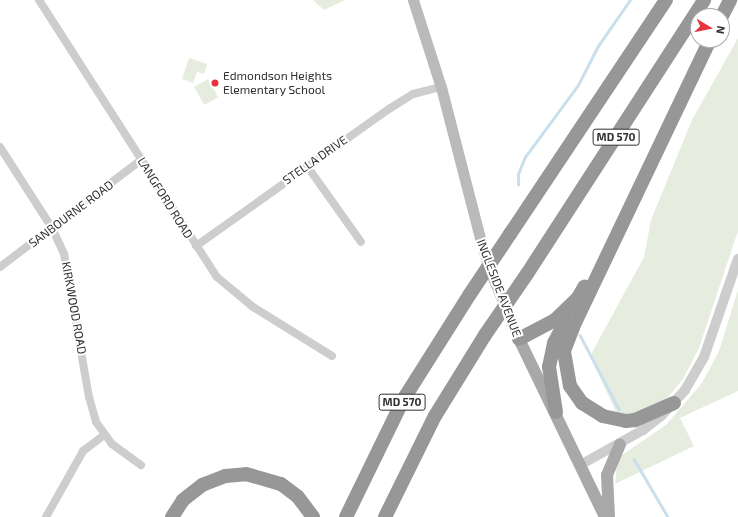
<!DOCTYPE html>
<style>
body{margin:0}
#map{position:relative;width:738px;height:517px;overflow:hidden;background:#fff;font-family:"Exo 2",sans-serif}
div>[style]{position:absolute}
.green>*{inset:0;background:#e6edde;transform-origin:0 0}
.stream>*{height:2.5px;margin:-1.25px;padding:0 1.25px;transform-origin:1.25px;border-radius:1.25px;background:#cadfed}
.minor>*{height:8px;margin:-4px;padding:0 4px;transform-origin:4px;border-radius:4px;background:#cdcdcd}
.tertiary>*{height:10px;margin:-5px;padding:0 5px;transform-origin:5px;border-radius:5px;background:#cdcdcd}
.secondary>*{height:11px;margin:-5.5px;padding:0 5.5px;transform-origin:5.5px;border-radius:5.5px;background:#bababa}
.primary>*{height:12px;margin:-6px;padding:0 6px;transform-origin:6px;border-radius:6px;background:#a8a8a8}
.motorway>*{height:14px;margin:-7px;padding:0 7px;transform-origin:7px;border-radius:7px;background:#979797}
.motorway-bridge>*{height:14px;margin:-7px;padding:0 7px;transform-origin:7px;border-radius:7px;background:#979797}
.dots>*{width:11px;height:11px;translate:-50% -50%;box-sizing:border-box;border:2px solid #fff;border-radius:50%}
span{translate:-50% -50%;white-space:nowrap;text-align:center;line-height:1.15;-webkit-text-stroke:4px #fff;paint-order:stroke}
.shield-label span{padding:1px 3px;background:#fff;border:1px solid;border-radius:3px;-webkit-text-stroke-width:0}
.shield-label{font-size:11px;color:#303030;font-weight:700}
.poi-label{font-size:12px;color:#303030}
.left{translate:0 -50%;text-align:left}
.street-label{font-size:12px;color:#303030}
.north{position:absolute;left:690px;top:8px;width:40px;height:40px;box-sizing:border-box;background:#fff;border:1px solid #acacac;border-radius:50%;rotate:100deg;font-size:11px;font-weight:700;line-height:16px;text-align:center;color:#303030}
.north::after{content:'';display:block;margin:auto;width:14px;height:18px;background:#e8323e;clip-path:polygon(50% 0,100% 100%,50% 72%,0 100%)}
</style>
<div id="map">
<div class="green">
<i style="clip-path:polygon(313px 0,345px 0,324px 10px)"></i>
<i style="clip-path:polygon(738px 38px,738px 231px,699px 348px,683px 379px,669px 396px,653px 409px,640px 414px,618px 416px,590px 356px,644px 257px,651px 220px,692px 120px)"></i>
<i style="clip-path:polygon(189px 58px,207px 64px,204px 74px,197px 72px,193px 83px,182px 79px)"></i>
<i style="left:208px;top:79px;width:21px;height:16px;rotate:61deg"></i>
<i style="clip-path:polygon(738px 290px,738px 391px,680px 418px,694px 446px,615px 484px,617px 463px,622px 455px,666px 425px,702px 383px,719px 351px)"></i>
</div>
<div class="stream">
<i style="left:518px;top:185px;width:11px;rotate:-90deg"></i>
<i style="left:518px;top:174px;width:18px;rotate:-68deg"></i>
<i style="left:525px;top:157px;width:89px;rotate:-53.6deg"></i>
<i style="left:578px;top:85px;width:44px;rotate:-62.9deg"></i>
<i style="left:598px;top:46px;width:56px;rotate:-55.2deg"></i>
<i style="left:580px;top:335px;width:84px;rotate:62.2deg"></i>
<i style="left:634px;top:459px;width:67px;rotate:59.6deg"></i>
</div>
<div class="minor">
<i style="left:39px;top:0;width:329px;rotate:57.3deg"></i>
<i style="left:217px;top:277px;width:47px;rotate:39.8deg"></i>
<i style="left:253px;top:307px;width:93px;rotate:31.8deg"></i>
<i style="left:0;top:147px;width:96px;rotate:57.3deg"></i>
<i style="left:52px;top:228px;width:29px;rotate:65deg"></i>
<i style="left:64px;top:254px;width:145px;rotate:80.1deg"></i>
<i style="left:89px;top:397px;width:26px;rotate:74deg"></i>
<i style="left:96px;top:422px;width:27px;rotate:54deg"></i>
<i style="left:112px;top:444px;width:36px;rotate:36deg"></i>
<i style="left:307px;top:166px;width:93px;rotate:54.6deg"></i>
<i style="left:196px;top:246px;width:237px;rotate:-35.4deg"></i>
<i style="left:389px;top:109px;width:28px;rotate:-32deg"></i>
<i style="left:413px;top:94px;width:29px;rotate:-14deg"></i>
<i style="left:0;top:267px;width:177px;rotate:-37.2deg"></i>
<i style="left:46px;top:517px;width:76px;rotate:-60.7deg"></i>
<i style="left:83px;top:451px;width:26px;rotate:-37deg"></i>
</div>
<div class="tertiary">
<i style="left:582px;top:464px;width:70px;rotate:-29.1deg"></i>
<i style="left:643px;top:430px;width:23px;rotate:-38deg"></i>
<i style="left:661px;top:416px;width:35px;rotate:-47deg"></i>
<i style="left:685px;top:390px;width:38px;rotate:-60deg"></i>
<i style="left:704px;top:357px;width:104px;rotate:-70.9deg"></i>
</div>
<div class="secondary">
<i style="left:413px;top:0;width:91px;rotate:72.2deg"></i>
<i style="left:441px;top:87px;width:156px;rotate:75.5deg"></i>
<i style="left:480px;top:238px;width:34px;rotate:73deg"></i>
<i style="left:490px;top:271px;width:74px;rotate:66.9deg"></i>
</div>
<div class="primary">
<i style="left:519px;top:339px;width:198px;rotate:64.2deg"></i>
<i style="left:609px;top:517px;width:42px;rotate:-92.7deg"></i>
<i style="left:607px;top:475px;width:33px;rotate:-67deg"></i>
</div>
<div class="motorway">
<i style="left:722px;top:16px;width:18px;rotate:-63deg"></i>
<i style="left:510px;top:234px;width:281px;rotate:-56.3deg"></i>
<i style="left:527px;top:274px;width:326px;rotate:-57.1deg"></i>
<i style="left:519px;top:339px;width:41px;rotate:-27.8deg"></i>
<i style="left:555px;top:320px;width:32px;rotate:-44deg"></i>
<i style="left:578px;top:298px;width:13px;rotate:-61deg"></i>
<i style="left:674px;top:403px;width:43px;rotate:156.4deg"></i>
<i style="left:635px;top:420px;width:9px;rotate:174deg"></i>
<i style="left:626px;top:421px;width:24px;rotate:-168deg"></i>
<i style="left:603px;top:416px;width:25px;rotate:-148deg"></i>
<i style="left:582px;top:403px;width:21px;rotate:-125deg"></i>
<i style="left:570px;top:386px;width:36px;rotate:-100deg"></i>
<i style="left:564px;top:351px;width:26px;rotate:-69deg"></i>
<i style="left:573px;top:327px;width:318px;rotate:-64.5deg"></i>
<i style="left:556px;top:412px;width:46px;rotate:-98.8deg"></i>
<i style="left:549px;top:367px;width:25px;rotate:-78deg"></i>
<i style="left:554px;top:343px;width:27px;rotate:-62deg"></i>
<i style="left:172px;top:517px;width:20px;rotate:-57deg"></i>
<i style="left:183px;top:500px;width:24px;rotate:-38deg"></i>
<i style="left:202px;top:485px;width:25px;rotate:-21deg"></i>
<i style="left:225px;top:476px;width:21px;rotate:-5deg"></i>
<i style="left:246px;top:474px;width:36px;rotate:16deg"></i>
<i style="left:281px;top:484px;width:21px;rotate:37deg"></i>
<i style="left:298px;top:497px;width:25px;rotate:53deg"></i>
<i style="left:346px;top:517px;width:130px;rotate:-64deg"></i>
<i style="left:403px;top:400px;width:125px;rotate:-57.7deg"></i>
<i style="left:385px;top:517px;width:113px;rotate:-63.7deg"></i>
<i style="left:435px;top:416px;width:95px;rotate:-58.3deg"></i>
</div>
<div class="motorway-bridge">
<i style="left:470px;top:294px;width:72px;rotate:-56.3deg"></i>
<i style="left:485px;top:335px;width:74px;rotate:-55.5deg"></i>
</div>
<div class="dots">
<i style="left:215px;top:83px;background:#e8323e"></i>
</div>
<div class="shield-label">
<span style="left:616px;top:137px">MD 570</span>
<span style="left:402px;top:402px">MD 570</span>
</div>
<div class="poi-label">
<span class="left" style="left:223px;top:83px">Edmondson Heights<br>Elementary School</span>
</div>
<div class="street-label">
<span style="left:315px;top:160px;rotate:-35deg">STELLA DRIVE</span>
<span style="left:165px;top:198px;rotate:58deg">LANGFORD ROAD</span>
<span style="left:71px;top:214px;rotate:-37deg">SANBOURNE ROAD</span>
<span style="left:499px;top:288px;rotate:69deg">INGLESIDE AVENUE</span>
<span style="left:74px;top:308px;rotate:80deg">KIRKWOOD ROAD</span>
</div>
<div class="north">N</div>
</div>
